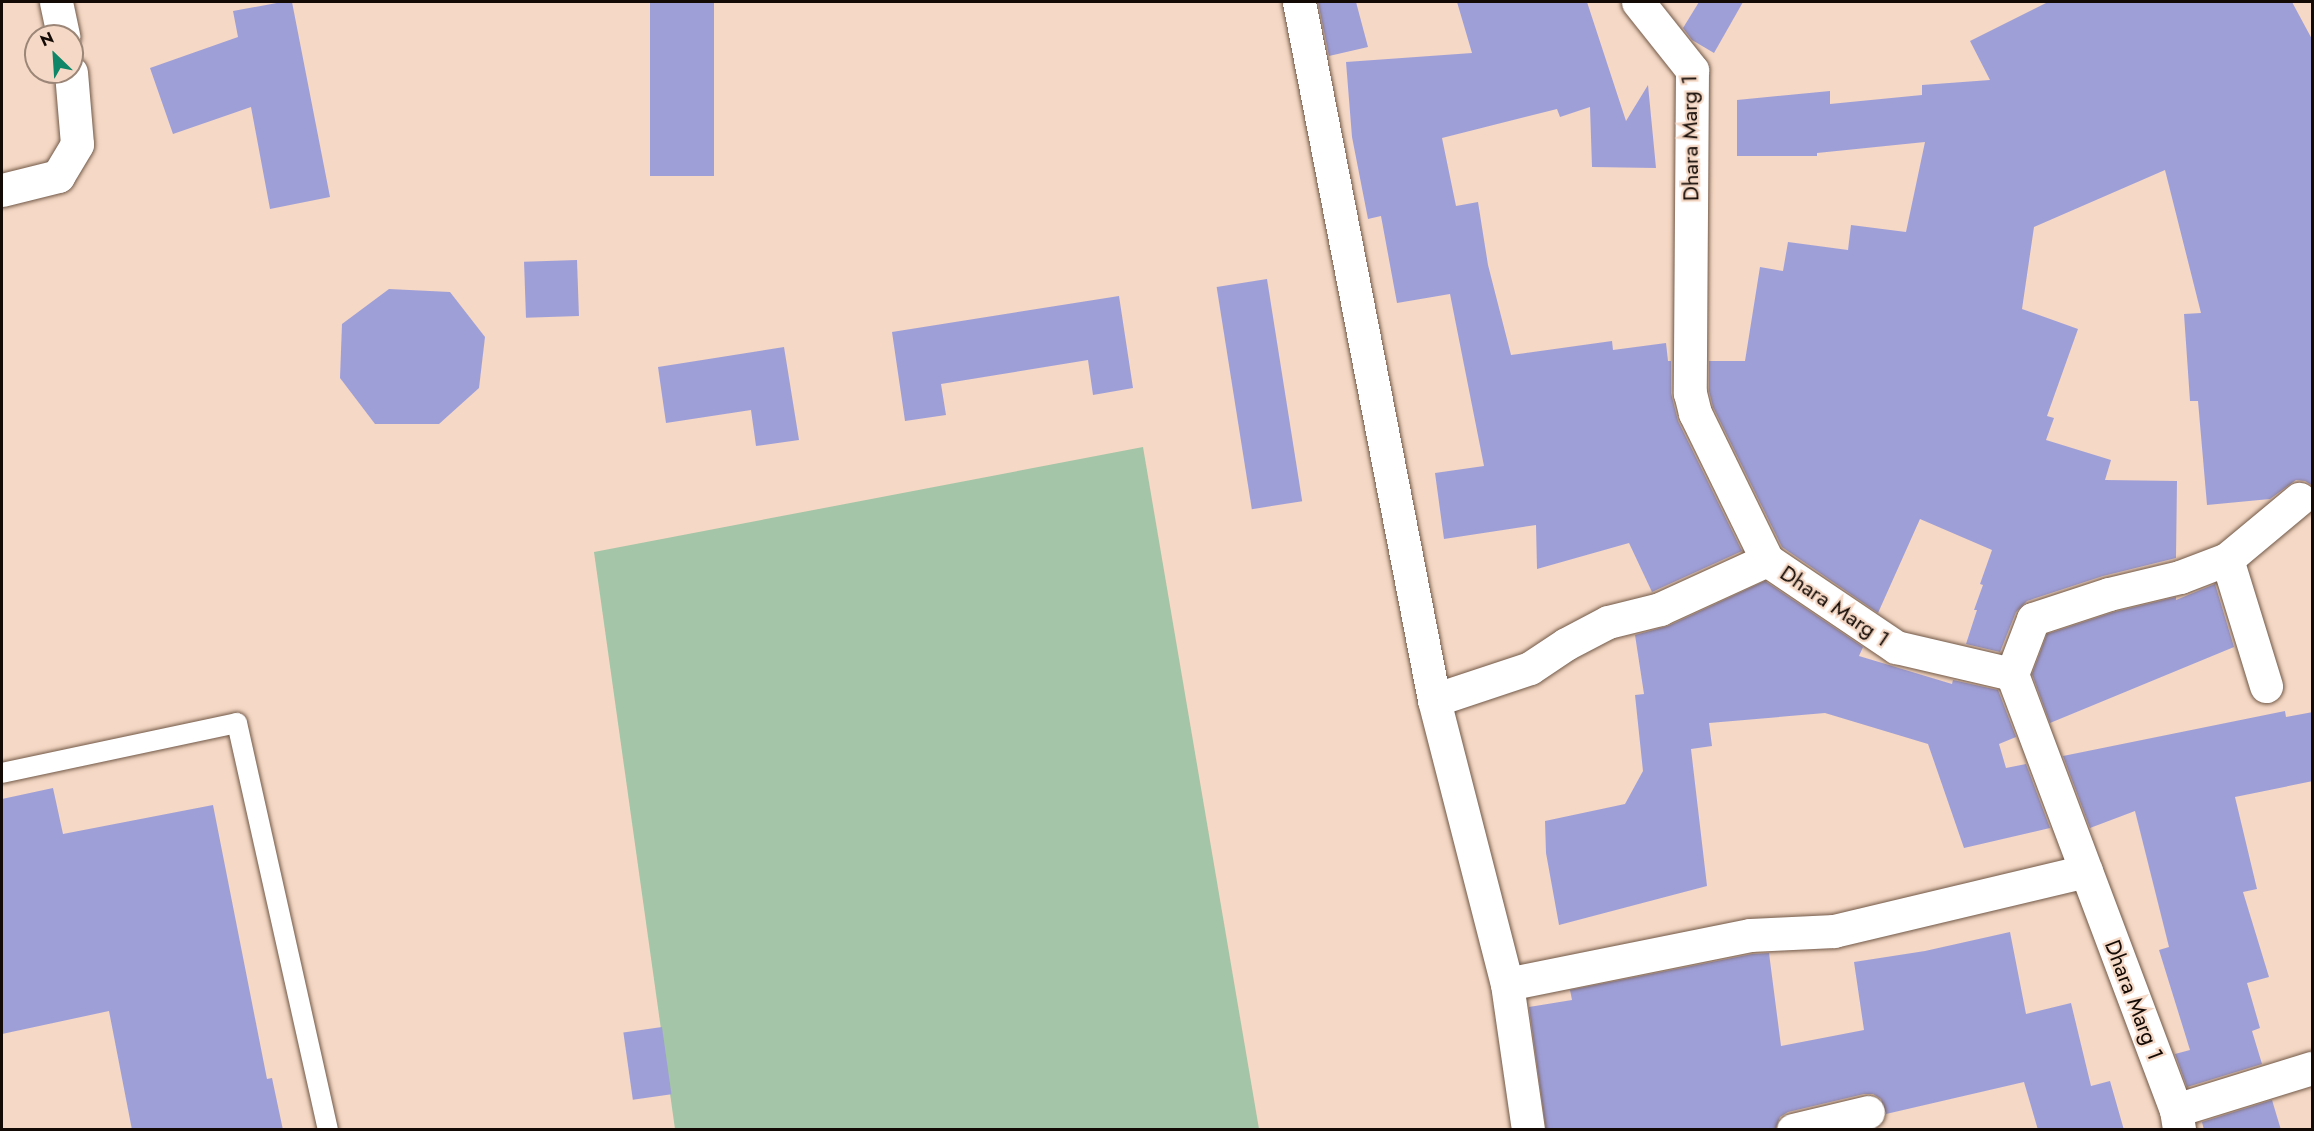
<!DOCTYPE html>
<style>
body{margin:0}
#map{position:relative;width:2314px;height:1131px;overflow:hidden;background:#f5d8c5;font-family:Jost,sans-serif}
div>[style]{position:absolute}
.green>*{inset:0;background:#a4c5a7}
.building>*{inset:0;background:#9f9fd8;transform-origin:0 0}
.roads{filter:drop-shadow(0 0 2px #715847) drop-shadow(0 0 2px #715847)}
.lane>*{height:20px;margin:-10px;padding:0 10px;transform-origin:10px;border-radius:10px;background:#fff}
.street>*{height:33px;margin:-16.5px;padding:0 16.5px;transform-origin:16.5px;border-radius:16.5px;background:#fff}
span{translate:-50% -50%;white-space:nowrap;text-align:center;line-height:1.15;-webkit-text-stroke:4.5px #f5d8c5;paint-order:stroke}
.street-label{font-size:22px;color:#130a05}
.frame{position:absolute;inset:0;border:3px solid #130a05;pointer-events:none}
.north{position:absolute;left:24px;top:24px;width:60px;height:60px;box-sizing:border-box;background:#f5d8c5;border:2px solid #9b8678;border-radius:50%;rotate:335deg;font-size:16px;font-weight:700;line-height:24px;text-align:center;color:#130a05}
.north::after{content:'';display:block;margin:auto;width:21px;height:27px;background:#0f8667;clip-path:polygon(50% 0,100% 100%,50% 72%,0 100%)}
</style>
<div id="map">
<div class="green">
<i style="clip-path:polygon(1143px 447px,1259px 1129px,675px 1129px,594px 552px)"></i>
</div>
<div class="building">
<i style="clip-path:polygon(282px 2px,292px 2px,330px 197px,270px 209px,251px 107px,173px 134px,150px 68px,238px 37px,233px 11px)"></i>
<i style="left:650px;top:2px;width:64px;height:174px"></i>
<i style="clip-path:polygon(1318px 2px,1356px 2px,1368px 47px,1329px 56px)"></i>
<i style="clip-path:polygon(1457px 2px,1587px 2px,1626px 121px,1648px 85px,1656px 168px,1592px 167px,1590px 107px,1560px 117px,1557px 109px,1442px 138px,1456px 206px,1478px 202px,1488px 265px,1511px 355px,1612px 341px,1613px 350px,1666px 343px,1668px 361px,1671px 361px,1671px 393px,1678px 421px,1742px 551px,1654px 591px,1652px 592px,1629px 543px,1537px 569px,1536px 525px,1444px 539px,1435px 473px,1484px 466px,1450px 294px,1397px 303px,1381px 216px,1368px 219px,1352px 137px,1346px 62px,1472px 53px)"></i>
<i style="clip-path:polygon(1699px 2px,1743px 2px,1714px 53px,1692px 40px,1683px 28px)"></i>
<i style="clip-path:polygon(2048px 2px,2292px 2px,2313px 41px,2313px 486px,2305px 481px,2296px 480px,2270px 499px,2207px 505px,2198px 401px,2190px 401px,2184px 314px,2201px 313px,2165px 170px,2034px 227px,2022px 309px,2078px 329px,2047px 416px,2054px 418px,2046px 440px,2111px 460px,2105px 480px,2177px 481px,2176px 558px,2103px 576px,2027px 601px,2016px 612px,2000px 652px,1966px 644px,1977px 610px,1974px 610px,1983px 585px,1980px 584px,1992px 550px,1920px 519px,1878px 613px,1782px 547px,1713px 407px,1709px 391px,1709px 361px,1745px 361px,1760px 267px,1783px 271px,1788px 242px,1848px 250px,1851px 225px,1906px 232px,1925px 142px,1817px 153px,1817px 156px,1737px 156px,1737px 100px,1830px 91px,1830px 104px,1922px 95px,1922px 85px,1990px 80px,1970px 41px)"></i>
<i style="left:577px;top:260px;width:56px;height:53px;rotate:88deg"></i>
<i style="left:1267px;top:279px;width:225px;height:51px;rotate:81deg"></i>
<i style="clip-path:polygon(389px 289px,450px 292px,485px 337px,479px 388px,439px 424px,375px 424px,340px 378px,342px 324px)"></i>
<i style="clip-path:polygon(1119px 296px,1133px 388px,1093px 395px,1088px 360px,941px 384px,946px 415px,905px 421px,892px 332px)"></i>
<i style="clip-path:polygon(784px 347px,799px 440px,756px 446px,751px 410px,666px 423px,658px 367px)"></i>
<i style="clip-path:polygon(1765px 581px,1863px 647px,1859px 656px,1952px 684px,1953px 680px,1998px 690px,2016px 737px,1999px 744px,2006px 768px,2026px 764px,2050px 828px,1964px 848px,1928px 744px,1825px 713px,1709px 723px,1712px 746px,1691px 749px,1707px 886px,1559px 925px,1546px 853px,1545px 821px,1625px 804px,1643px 771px,1635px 695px,1644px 694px,1635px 635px,1668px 626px)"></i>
<i style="clip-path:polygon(2215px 584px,2234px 647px,2050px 723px,2032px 674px,2047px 634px,2114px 612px,2176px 597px,2176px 600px)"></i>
<i style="clip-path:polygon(2285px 711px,2286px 717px,2313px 712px,2313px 781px,2235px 797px,2257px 889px,2243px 892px,2269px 977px,2247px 983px,2260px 1028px,2252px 1031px,2262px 1064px,2187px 1087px,2175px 1054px,2190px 1050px,2159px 950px,2169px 947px,2135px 811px,2090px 828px,2063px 756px)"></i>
<i style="clip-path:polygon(53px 788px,63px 834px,213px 805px,267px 1079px,272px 1078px,283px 1130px,132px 1130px,109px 1011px,2px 1034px,2px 799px)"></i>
<i style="clip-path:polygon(2010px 932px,2026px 1014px,2071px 1003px,2091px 1086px,2110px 1081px,2124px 1130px,2038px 1130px,2024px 1082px,1886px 1114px,1881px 1099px,1873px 1094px,1864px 1094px,1788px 1112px,1780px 1117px,1775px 1130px,1546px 1130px,1529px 1007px,1572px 1000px,1570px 990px,1752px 954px,1769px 953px,1781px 1046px,1864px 1030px,1854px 962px,1925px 951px)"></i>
<i style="left:662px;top:1027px;width:68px;height:39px;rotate:82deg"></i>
<i style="clip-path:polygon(2272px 1100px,2281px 1130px,2204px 1130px,2202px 1122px)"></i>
</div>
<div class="roads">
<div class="lane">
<i style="left:2px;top:773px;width:240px;rotate:-12deg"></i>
<i style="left:237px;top:723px;width:417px;rotate:77.4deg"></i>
</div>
<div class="street">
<i style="left:56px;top:2px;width:35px;rotate:78deg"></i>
<i style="left:1299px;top:2px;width:711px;rotate:79.05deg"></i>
<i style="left:1434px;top:700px;width:293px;rotate:75.6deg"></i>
<i style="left:1507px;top:984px;width:148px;rotate:81.8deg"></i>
<i style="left:1638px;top:2px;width:87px;rotate:51.5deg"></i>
<i style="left:1692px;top:70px;width:323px;rotate:90.4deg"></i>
<i style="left:1690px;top:393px;width:21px;rotate:76deg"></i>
<i style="left:1695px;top:413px;width:164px;rotate:63.9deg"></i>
<i style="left:1767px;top:560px;width:156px;rotate:34deg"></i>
<i style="left:1896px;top:647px;width:119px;rotate:13.1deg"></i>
<i style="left:2012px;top:674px;width:466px;rotate:69.4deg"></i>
<i style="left:2176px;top:1110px;width:20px;rotate:81deg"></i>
<i style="left:2px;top:190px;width:58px;rotate:-14deg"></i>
<i style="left:58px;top:176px;width:37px;rotate:-59deg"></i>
<i style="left:77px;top:144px;width:72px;rotate:-94.8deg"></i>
<i style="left:2227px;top:559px;width:133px;rotate:72.9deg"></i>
<i style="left:2012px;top:674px;width:59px;rotate:-69.1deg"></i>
<i style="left:2033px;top:619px;width:80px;rotate:-18.2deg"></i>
<i style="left:2109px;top:594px;width:73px;rotate:-13.5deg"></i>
<i style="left:2180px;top:577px;width:50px;rotate:-21deg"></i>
<i style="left:2227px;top:559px;width:94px;rotate:-39.8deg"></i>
<i style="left:1434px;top:700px;width:101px;rotate:-18.4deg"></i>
<i style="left:1530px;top:668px;width:43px;rotate:-33.7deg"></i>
<i style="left:1566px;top:644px;width:47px;rotate:-27.6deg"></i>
<i style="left:1608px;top:622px;width:54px;rotate:-14deg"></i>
<i style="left:1660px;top:609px;width:118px;rotate:-24.6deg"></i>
<i style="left:1507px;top:984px;width:248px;rotate:-11.4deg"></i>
<i style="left:1750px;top:935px;width:84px;rotate:-2.7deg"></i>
<i style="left:1834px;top:931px;width:259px;rotate:-13.4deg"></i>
<i style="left:2176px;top:1110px;width:142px;rotate:-17.2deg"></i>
<i style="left:1793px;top:1130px;width:77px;rotate:-13.5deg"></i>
</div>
</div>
<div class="street-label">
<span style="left:1690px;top:138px;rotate:-91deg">Dhara Marg 1</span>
<span style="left:1835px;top:606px;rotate:34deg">Dhara Marg 1</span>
<span style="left:2134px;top:1000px;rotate:69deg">Dhara Marg 1</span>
</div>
<div class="frame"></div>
<div class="north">N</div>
</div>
